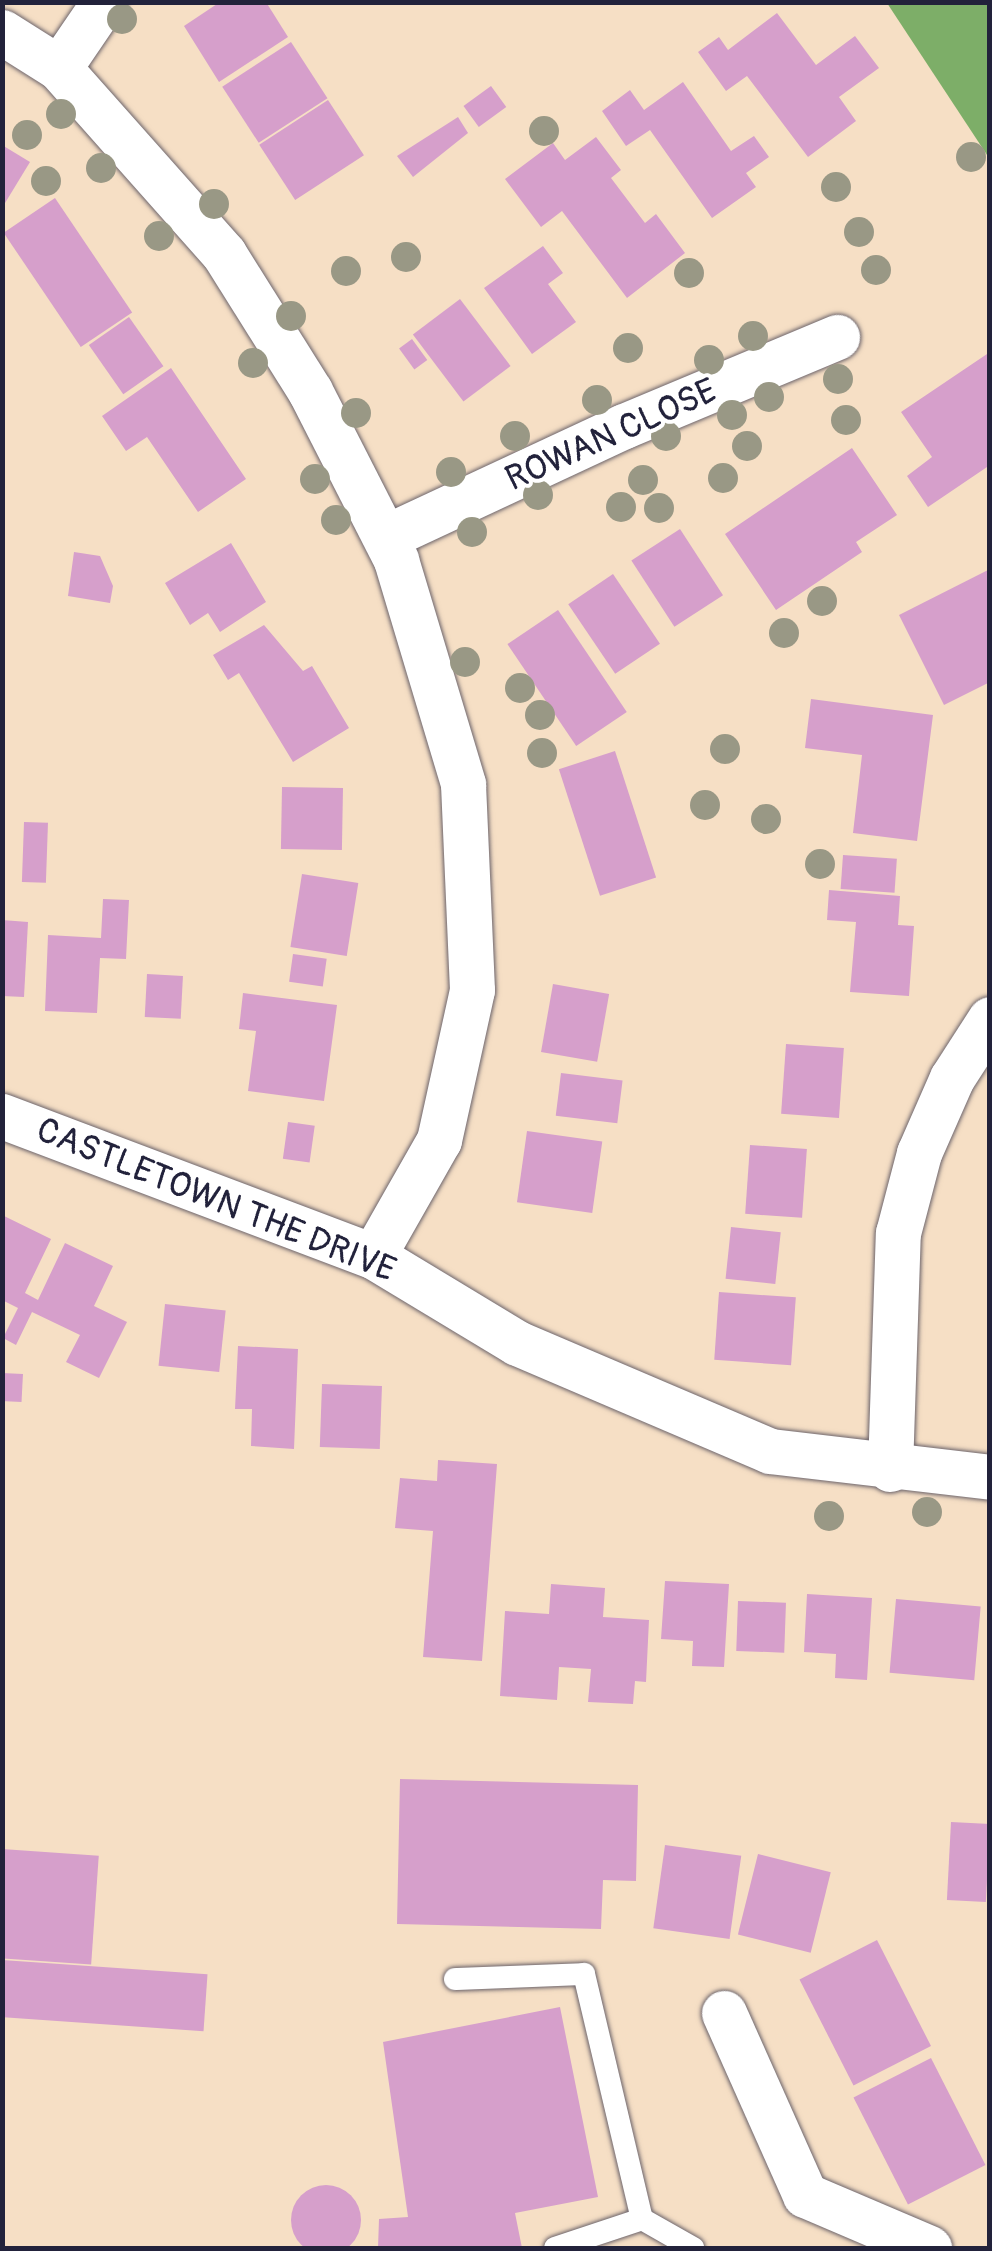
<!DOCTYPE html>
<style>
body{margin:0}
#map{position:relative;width:992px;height:2251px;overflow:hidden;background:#f6dfc5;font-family:Pangolin,sans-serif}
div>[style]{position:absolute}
.forest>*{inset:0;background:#7dae68}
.building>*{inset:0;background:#d69fcb;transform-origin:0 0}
.round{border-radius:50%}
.roads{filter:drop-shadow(0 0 2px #6c646b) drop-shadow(0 0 2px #6c646b)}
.service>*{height:22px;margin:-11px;padding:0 11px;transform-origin:11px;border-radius:11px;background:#fff}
.minor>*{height:45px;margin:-22.5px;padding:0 22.5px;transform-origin:22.5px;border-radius:22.5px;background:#fff}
.trees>*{width:30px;height:30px;margin:-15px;border-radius:50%;background:#999885}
span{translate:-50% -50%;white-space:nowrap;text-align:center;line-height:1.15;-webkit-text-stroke:8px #fff;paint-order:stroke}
.street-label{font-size:35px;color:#22223b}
.frame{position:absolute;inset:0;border:5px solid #22223b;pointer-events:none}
</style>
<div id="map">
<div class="forest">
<i style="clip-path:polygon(887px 3px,989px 3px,989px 158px)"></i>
</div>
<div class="building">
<i style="clip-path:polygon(220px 2px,266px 2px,288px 37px,219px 82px,184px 26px)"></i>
<i style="clip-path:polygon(777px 13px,816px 65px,855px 36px,879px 68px,839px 97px,856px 121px,808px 157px,747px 76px,726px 91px,698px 52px,719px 37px,728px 50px)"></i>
<i style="left:291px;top:42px;width:67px;height:82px;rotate:57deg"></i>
<i style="clip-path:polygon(683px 82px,731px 151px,754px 136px,769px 157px,746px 173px,756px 187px,712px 218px,650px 130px,626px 146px,602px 111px,630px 90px,644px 110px)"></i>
<i style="left:491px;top:86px;width:26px;height:34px;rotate:54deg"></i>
<i style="left:328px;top:100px;width:66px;height:82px;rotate:57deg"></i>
<i style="clip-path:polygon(458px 117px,468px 133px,413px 177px,397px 156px)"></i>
<i style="clip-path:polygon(596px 137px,621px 170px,611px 178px,645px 223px,656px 214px,685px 253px,627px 298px,562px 211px,541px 227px,505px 179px,553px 143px,565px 160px)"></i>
<i style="clip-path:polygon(2px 145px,30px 162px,2px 208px)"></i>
<i style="left:55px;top:198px;width:138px;height:62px;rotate:56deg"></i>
<i style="clip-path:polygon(543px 246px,563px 273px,548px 284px,576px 322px,532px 354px,484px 288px)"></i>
<i style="left:460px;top:299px;width:84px;height:59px;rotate:53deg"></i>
<i style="left:129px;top:317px;width:60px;height:49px;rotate:55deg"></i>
<i style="left:412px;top:339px;width:26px;height:16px;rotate:54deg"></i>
<i style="clip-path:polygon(990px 352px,990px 465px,928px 507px,907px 476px,932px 457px,901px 412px)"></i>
<i style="clip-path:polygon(171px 368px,246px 479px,198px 512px,147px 437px,126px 451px,102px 416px)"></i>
<i style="clip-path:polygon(852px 448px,897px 515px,856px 542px,862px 552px,776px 610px,725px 534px)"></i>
<i style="left:680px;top:529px;width:79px;height:58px;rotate:57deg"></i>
<i style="clip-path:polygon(231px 543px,266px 602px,220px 632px,208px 613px,190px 625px,165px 583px)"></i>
<i style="clip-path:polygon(74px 552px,100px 556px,113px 586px,110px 603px,68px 596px)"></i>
<i style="clip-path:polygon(990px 569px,990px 682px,944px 705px,899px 615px)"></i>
<i style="left:613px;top:574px;width:84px;height:54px;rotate:56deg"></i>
<i style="left:558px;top:610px;width:123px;height:61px;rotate:56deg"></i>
<i style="clip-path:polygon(264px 625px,303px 671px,312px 666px,349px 728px,293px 762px,239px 673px,228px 680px,213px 655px)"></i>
<i style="clip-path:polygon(811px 699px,933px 715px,917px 841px,853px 833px,862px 755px,805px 748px)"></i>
<i style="left:615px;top:751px;width:133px;height:59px;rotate:72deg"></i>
<i style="left:282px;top:787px;width:61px;height:62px;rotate:1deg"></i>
<i style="left:24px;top:822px;width:24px;height:60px;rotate:2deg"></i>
<i style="left:843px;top:855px;width:54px;height:34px;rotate:4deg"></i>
<i style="left:302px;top:874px;width:57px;height:74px;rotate:9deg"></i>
<i style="clip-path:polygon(829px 890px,900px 896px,898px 925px,914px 926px,909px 996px,850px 992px,856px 922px,827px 920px)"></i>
<i style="clip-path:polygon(103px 899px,129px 900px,126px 959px,100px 958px,97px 1013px,45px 1011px,48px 935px,101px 938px)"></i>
<i style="clip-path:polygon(2px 920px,28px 922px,24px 997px,2px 996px)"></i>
<i style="left:293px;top:954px;width:34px;height:28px;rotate:8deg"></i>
<i style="left:147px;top:974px;width:36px;height:43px;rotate:3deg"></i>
<i style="left:553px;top:984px;width:57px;height:69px;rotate:10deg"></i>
<i style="clip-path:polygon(243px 993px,337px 1005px,324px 1101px,248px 1091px,256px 1031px,239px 1029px)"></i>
<i style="left:786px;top:1044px;width:58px;height:70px;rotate:4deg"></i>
<i style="left:561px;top:1073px;width:62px;height:43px;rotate:7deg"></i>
<i style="left:288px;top:1122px;width:27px;height:37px;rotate:8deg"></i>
<i style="left:527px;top:1131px;width:76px;height:72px;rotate:8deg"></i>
<i style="left:750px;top:1145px;width:57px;height:69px;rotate:4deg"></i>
<i style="clip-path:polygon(2px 1215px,51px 1239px,25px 1293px,38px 1300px,65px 1243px,113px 1266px,94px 1306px,127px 1322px,99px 1378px,66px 1362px,80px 1335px,32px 1312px,16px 1345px,3px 1338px,18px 1308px,2px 1300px)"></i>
<i style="left:731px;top:1227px;width:50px;height:52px;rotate:6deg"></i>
<i style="left:719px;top:1292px;width:77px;height:68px;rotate:4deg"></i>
<i style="left:165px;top:1304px;width:61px;height:62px;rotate:6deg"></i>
<i style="clip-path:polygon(238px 1346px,298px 1349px,294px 1449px,251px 1446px,252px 1409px,235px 1409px)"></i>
<i style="left:2px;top:1373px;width:21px;height:28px;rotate:3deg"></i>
<i style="left:322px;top:1384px;width:60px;height:63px;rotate:2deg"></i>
<i style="clip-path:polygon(438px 1460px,497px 1464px,482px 1661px,423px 1657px,433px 1531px,395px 1528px,400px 1478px,437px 1481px)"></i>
<i style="clip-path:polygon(665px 1581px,729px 1584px,724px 1667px,692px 1666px,693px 1641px,661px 1639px)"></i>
<i style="clip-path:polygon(551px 1584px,605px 1588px,603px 1617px,649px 1620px,646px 1682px,635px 1681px,633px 1704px,588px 1702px,591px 1669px,559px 1667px,557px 1700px,500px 1696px,505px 1611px,549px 1614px)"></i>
<i style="clip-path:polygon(807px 1594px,872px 1598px,867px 1680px,835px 1678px,836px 1654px,804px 1652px)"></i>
<i style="left:896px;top:1599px;width:85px;height:74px;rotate:5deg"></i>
<i style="left:738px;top:1601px;width:48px;height:50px;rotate:2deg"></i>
<i style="clip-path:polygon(400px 1779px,638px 1785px,636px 1881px,603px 1880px,601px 1929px,397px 1924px)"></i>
<i style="left:951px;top:1822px;width:39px;height:78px;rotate:3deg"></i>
<i style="left:665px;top:1845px;width:77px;height:84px;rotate:8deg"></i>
<i style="left:2px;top:1849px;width:97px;height:109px;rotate:4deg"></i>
<i style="left:758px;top:1854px;width:75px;height:83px;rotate:14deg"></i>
<i style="left:877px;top:1940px;width:119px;height:87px;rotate:63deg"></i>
<i style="left:2px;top:1960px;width:206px;height:57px;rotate:4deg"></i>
<i style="clip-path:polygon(560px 2007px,598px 2197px,515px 2213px,522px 2248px,378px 2248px,379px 2219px,408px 2217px,383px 2042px)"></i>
<i style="left:931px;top:2058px;width:120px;height:87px;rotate:63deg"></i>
<i class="round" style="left:291px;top:2185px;width:70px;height:70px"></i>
</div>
<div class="roads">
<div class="service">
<i style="left:455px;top:1979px;width:129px;rotate:-2.2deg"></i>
<i style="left:584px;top:1974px;width:252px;rotate:76.7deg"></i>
<i style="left:642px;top:2219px;width:59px;rotate:29.6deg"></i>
<i style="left:555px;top:2248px;width:92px;rotate:-18.4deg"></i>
</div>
<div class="minor">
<i style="left:2px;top:32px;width:67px;rotate:32.3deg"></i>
<i style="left:59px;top:68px;width:249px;rotate:48.4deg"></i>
<i style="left:224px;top:254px;width:162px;rotate:57.9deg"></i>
<i style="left:310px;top:391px;width:190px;rotate:63deg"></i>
<i style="left:396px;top:560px;width:234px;rotate:73.3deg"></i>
<i style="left:463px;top:784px;width:206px;rotate:87.5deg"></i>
<i style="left:472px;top:990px;width:154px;rotate:102.4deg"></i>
<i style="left:439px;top:1140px;width:133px;rotate:119.6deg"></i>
<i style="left:59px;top:68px;width:80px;rotate:-55.7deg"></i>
<i style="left:388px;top:536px;width:260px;rotate:-25deg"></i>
<i style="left:624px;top:426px;width:231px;rotate:-22.7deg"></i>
<i style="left:2px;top:1116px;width:397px;rotate:20.7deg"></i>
<i style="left:373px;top:1256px;width:168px;rotate:31.1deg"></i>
<i style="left:517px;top:1343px;width:275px;rotate:23.1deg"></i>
<i style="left:770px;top:1451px;width:222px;rotate:6.7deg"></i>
<i style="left:890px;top:1469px;width:236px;rotate:-88.1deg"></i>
<i style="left:898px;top:1233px;width:83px;rotate:-75.3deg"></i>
<i style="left:919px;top:1153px;width:82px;rotate:-66.3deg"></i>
<i style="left:952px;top:1078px;width:70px;rotate:-57.2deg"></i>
<i style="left:724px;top:2013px;width:199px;rotate:66deg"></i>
<i style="left:805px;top:2195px;width:135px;rotate:23.1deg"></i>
</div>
</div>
<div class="trees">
<i style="left:122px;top:19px"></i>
<i style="left:61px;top:114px"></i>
<i style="left:544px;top:131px"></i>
<i style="left:27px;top:135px"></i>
<i style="left:971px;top:157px"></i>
<i style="left:101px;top:168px"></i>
<i style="left:46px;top:181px"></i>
<i style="left:836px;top:187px"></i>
<i style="left:214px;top:204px"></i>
<i style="left:859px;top:232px"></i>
<i style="left:159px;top:236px"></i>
<i style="left:406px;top:257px"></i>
<i style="left:876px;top:270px"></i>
<i style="left:346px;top:271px"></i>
<i style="left:689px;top:273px"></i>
<i style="left:291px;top:316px"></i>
<i style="left:753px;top:336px"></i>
<i style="left:628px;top:348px"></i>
<i style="left:709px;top:360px"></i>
<i style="left:253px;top:363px"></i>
<i style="left:838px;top:379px"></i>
<i style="left:769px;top:397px"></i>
<i style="left:597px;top:400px"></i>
<i style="left:356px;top:413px"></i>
<i style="left:732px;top:415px"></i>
<i style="left:846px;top:420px"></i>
<i style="left:515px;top:436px"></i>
<i style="left:666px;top:436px"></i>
<i style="left:747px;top:446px"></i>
<i style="left:451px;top:472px"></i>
<i style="left:723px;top:478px"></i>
<i style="left:315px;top:479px"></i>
<i style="left:643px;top:480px"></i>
<i style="left:538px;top:495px"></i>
<i style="left:621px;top:507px"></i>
<i style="left:659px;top:508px"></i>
<i style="left:336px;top:520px"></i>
<i style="left:472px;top:532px"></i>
<i style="left:822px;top:601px"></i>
<i style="left:784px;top:633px"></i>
<i style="left:465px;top:662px"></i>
<i style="left:520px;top:688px"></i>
<i style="left:540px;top:715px"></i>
<i style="left:725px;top:749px"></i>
<i style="left:542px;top:753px"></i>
<i style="left:705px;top:805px"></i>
<i style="left:766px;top:819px"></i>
<i style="left:820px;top:864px"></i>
<i style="left:927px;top:1512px"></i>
<i style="left:829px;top:1516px"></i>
</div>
<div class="street-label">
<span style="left:611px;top:435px;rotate:-24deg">ROWAN CLOSE</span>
<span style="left:216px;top:1200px;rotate:22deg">CASTLETOWN THE DRIVE</span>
</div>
<div class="frame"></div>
</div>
